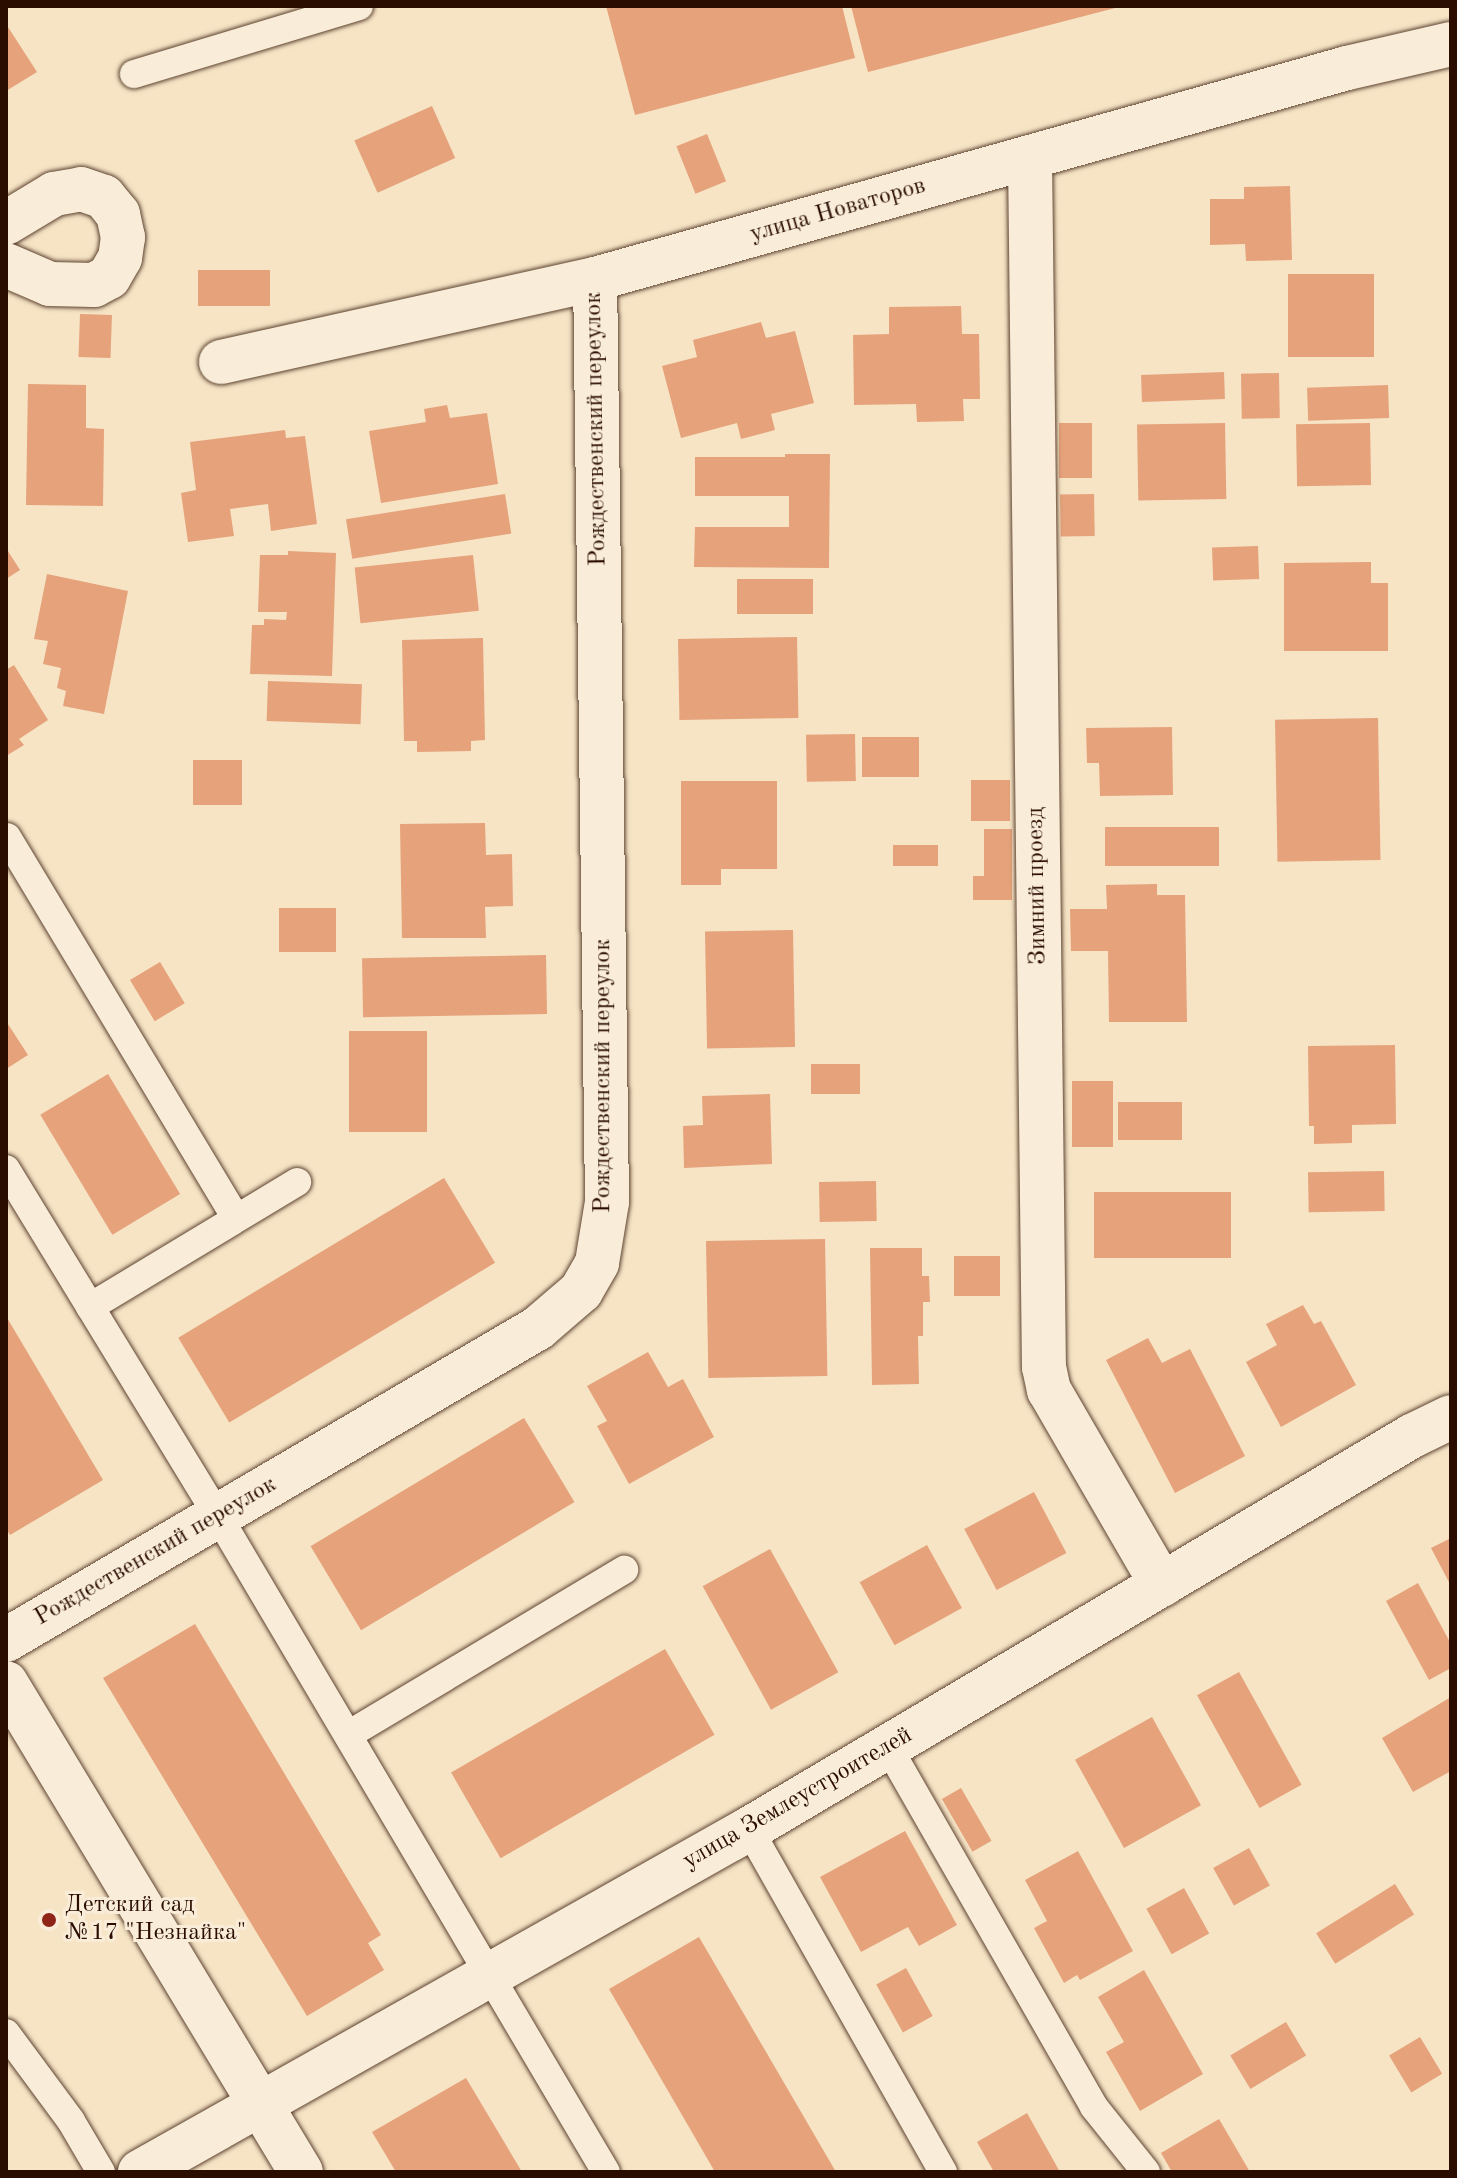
<!DOCTYPE html>
<meta charset="utf-8">
<style>
body{margin:0}
#map{position:relative;width:1457px;height:2178px;overflow:hidden;background:#f6e4c5;font-family:"Old Standard TT",serif}
div>[style]{position:absolute}
.building>*{inset:0;background:#e5a27b;transform-origin:0 0}
.roads{filter:drop-shadow(0 0 2px #5e4331) drop-shadow(0 0 2px #5e4331)}
.service>*{height:28px;margin:-14px;padding:0 14px;transform-origin:14px;border-radius:14px;background:#f9edd9}
.minor>*{height:44px;margin:-22px;padding:0 22px;transform-origin:22px;border-radius:22px;background:#f9edd9}
.dots>*{width:22px;height:22px;translate:-50% -50%;box-sizing:border-box;border:4px solid #f9edd9;border-radius:50%}
span{translate:-50% -50%;white-space:nowrap;text-align:center;line-height:1.15;-webkit-text-stroke:6px #f9edd9;paint-order:stroke}
.street-label{font-size:24px;color:#2b0d00}
.poi-label{font-size:24px;color:#2b0d00}
.left{translate:0 -50%;text-align:left}
.frame{position:absolute;inset:0;border:8px solid #2b0d00;pointer-events:none}
</style>
<div id="map">
<div class="building">
<i style="clip-path:polygon(606px 6px,842px 6px,855px 58px,635px 115px)"></i>
<i style="clip-path:polygon(851px 6px,1119px 6px,1119px 7px,868px 72px)"></i>
<i style="clip-path:polygon(6px 24px,37px 72px,6px 91px)"></i>
<i style="left:432px;top:106px;width:57px;height:85px;rotate:66deg"></i>
<i style="left:707px;top:134px;width:51px;height:33px;rotate:68deg"></i>
<i style="clip-path:polygon(1290px 186px,1292px 260px,1246px 261px,1245px 244px,1210px 245px,1210px 199px,1244px 199px,1244px 187px)"></i>
<i style="left:270px;top:270px;width:36px;height:72px;rotate:90deg"></i>
<i style="left:1288px;top:274px;width:86px;height:83px"></i>
<i style="clip-path:polygon(961px 306px,962px 334px,979px 334px,980px 399px,963px 399px,964px 421px,917px 422px,916px 404px,854px 405px,853px 335px,889px 334px,889px 307px)"></i>
<i style="left:80px;top:314px;width:32px;height:43px;rotate:2deg"></i>
<i style="clip-path:polygon(761px 322px,766px 338px,795px 331px,814px 403px,771px 414px,775px 430px,741px 439px,737px 423px,681px 438px,662px 366px,697px 357px,693px 340px)"></i>
<i style="left:1224px;top:372px;width:27px;height:83px;rotate:88deg"></i>
<i style="left:1279px;top:373px;width:45px;height:38px;rotate:89deg"></i>
<i style="clip-path:polygon(28px 384px,86px 385px,86px 428px,104px 429px,103px 506px,26px 505px)"></i>
<i style="left:1388px;top:385px;width:33px;height:81px;rotate:88deg"></i>
<i style="clip-path:polygon(447px 405px,450px 418px,487px 413px,498px 484px,381px 503px,369px 431px,426px 422px,424px 409px)"></i>
<i style="left:1059px;top:423px;width:33px;height:55px"></i>
<i style="left:1225px;top:423px;width:76px;height:88px;rotate:89deg"></i>
<i style="left:1370px;top:423px;width:62px;height:74px;rotate:89deg"></i>
<i style="clip-path:polygon(285px 430px,286px 438px,305px 436px,317px 524px,271px 531px,268px 504px,230px 509px,234px 536px,188px 542px,181px 493px,196px 490px,190px 442px)"></i>
<i style="clip-path:polygon(785px 454px,830px 454px,829px 568px,694px 567px,695px 527px,789px 527px,789px 496px,695px 496px,695px 457px,785px 457px)"></i>
<i style="left:505px;top:494px;width:40px;height:161px;rotate:81deg"></i>
<i style="left:1094px;top:494px;width:42px;height:34px;rotate:89deg"></i>
<i style="left:1258px;top:546px;width:33px;height:46px;rotate:88deg"></i>
<i style="clip-path:polygon(6px 548px,20px 570px,6px 579px)"></i>
<i style="clip-path:polygon(288px 551px,336px 553px,332px 676px,250px 674px,252px 625px,264px 625px,264px 619px,286px 620px,287px 612px,258px 612px,260px 555px,288px 555px)"></i>
<i style="left:473px;top:555px;width:56px;height:119px;rotate:84deg"></i>
<i style="clip-path:polygon(1371px 562px,1371px 583px,1388px 583px,1388px 651px,1284px 651px,1284px 563px)"></i>
<i style="clip-path:polygon(47px 574px,128px 591px,104px 714px,63px 706px,66px 691px,57px 688px,61px 668px,43px 664px,48px 641px,34px 639px)"></i>
<i style="left:737px;top:579px;width:76px;height:35px"></i>
<i style="left:797px;top:637px;width:81px;height:119px;rotate:89deg"></i>
<i style="clip-path:polygon(483px 638px,485px 740px,471px 741px,471px 751px,417px 752px,417px 741px,404px 741px,402px 640px)"></i>
<i style="clip-path:polygon(14px 665px,48px 720px,19px 739px,24px 745px,6px 756px,6px 670px)"></i>
<i style="left:268px;top:681px;width:94px;height:40px;rotate:2deg"></i>
<i style="left:1378px;top:718px;width:142px;height:103px;rotate:89deg"></i>
<i style="clip-path:polygon(1172px 727px,1173px 795px,1100px 796px,1099px 763px,1087px 763px,1086px 728px)"></i>
<i style="left:855px;top:734px;width:47px;height:49px;rotate:89deg"></i>
<i style="left:862px;top:737px;width:57px;height:40px"></i>
<i style="left:193px;top:760px;width:49px;height:45px"></i>
<i style="left:971px;top:780px;width:39px;height:41px"></i>
<i style="clip-path:polygon(681px 781px,777px 781px,777px 869px,721px 869px,721px 885px,681px 885px)"></i>
<i style="clip-path:polygon(485px 823px,486px 855px,512px 854px,513px 906px,485px 907px,486px 938px,402px 938px,400px 824px)"></i>
<i style="left:1219px;top:827px;width:39px;height:114px;rotate:90deg"></i>
<i style="clip-path:polygon(984px 829px,1012px 829px,1012px 900px,973px 900px,973px 876px,984px 876px)"></i>
<i style="left:893px;top:845px;width:45px;height:21px"></i>
<i style="clip-path:polygon(1157px 884px,1157px 895px,1185px 895px,1187px 1022px,1109px 1022px,1108px 951px,1071px 951px,1070px 909px,1107px 909px,1106px 885px)"></i>
<i style="left:336px;top:908px;width:44px;height:57px;rotate:90deg"></i>
<i style="left:793px;top:930px;width:117px;height:88px;rotate:89deg"></i>
<i style="left:546px;top:955px;width:59px;height:184px;rotate:89deg"></i>
<i style="left:160px;top:962px;width:48px;height:35px;rotate:59deg"></i>
<i style="clip-path:polygon(6px 1021px,28px 1055px,6px 1069px)"></i>
<i style="left:349px;top:1031px;width:78px;height:101px"></i>
<i style="clip-path:polygon(1395px 1045px,1396px 1124px,1352px 1125px,1352px 1143px,1314px 1144px,1314px 1126px,1309px 1126px,1308px 1046px)"></i>
<i style="left:811px;top:1064px;width:49px;height:30px"></i>
<i style="left:108px;top:1074px;width:140px;height:79px;rotate:59deg"></i>
<i style="left:1072px;top:1081px;width:41px;height:66px"></i>
<i style="clip-path:polygon(770px 1094px,772px 1164px,684px 1168px,683px 1126px,703px 1125px,702px 1096px)"></i>
<i style="left:1182px;top:1102px;width:38px;height:64px;rotate:90deg"></i>
<i style="left:1384px;top:1171px;width:40px;height:76px;rotate:89deg"></i>
<i style="left:444px;top:1178px;width:99px;height:310px;rotate:59deg"></i>
<i style="left:876px;top:1181px;width:40px;height:57px;rotate:89deg"></i>
<i style="left:1231px;top:1192px;width:66px;height:137px;rotate:90deg"></i>
<i style="left:825px;top:1239px;width:137px;height:119px;rotate:89deg"></i>
<i style="clip-path:polygon(870px 1248px,922px 1248px,922px 1276px,929px 1276px,930px 1302px,923px 1302px,923px 1336px,918px 1336px,919px 1384px,872px 1385px)"></i>
<i style="left:954px;top:1256px;width:46px;height:40px"></i>
<i style="clip-path:polygon(1303px 1305px,1314px 1324px,1321px 1321px,1356px 1385px,1281px 1427px,1246px 1362px,1277px 1345px,1266px 1324px)"></i>
<i style="clip-path:polygon(6px 1316px,103px 1480px,10px 1535px,6px 1528px)"></i>
<i style="clip-path:polygon(1148px 1338px,1162px 1363px,1190px 1349px,1245px 1456px,1175px 1493px,1106px 1360px)"></i>
<i style="clip-path:polygon(648px 1352px,668px 1387px,683px 1379px,714px 1437px,629px 1484px,597px 1426px,607px 1421px,587px 1386px)"></i>
<i style="left:524px;top:1418px;width:98px;height:249px;rotate:59deg"></i>
<i style="left:1034px;top:1492px;width:69px;height:79px;rotate:62deg"></i>
<i style="clip-path:polygon(1451px 1538px,1451px 1586px,1431px 1548px)"></i>
<i style="left:927px;top:1545px;width:72px;height:77px;rotate:61deg"></i>
<i style="left:770px;top:1549px;width:141px;height:77px;rotate:61deg"></i>
<i style="clip-path:polygon(1418px 1583px,1451px 1644px,1451px 1668px,1429px 1680px,1386px 1601px)"></i>
<i style="clip-path:polygon(195px 1624px,381px 1935px,368px 1943px,384px 1970px,307px 2016px,103px 1678px)"></i>
<i style="left:665px;top:1649px;width:99px;height:247px;rotate:60deg"></i>
<i style="left:1239px;top:1672px;width:129px;height:48px;rotate:61deg"></i>
<i style="clip-path:polygon(1451px 1697px,1451px 1771px,1413px 1792px,1382px 1738px)"></i>
<i style="left:1152px;top:1717px;width:101px;height:88px;rotate:61deg"></i>
<i style="left:961px;top:1788px;width:61px;height:22px;rotate:60deg"></i>
<i style="clip-path:polygon(905px 1831px,957px 1925px,919px 1946px,908px 1927px,861px 1952px,820px 1877px)"></i>
<i style="left:1249px;top:1848px;width:43px;height:41px;rotate:61deg"></i>
<i style="clip-path:polygon(1078px 1851px,1133px 1951px,1080px 1980px,1077px 1975px,1064px 1983px,1034px 1928px,1047px 1921px,1025px 1880px)"></i>
<i style="left:1395px;top:1884px;width:36px;height:93px;rotate:58deg"></i>
<i style="left:1184px;top:1888px;width:52px;height:43px;rotate:61deg"></i>
<i style="clip-path:polygon(699px 1937px,836px 2172px,715px 2172px,609px 1989px)"></i>
<i style="left:906px;top:1968px;width:55px;height:34px;rotate:61deg"></i>
<i style="clip-path:polygon(1144px 1970px,1203px 2074px,1140px 2111px,1106px 2052px,1124px 2042px,1098px 1997px)"></i>
<i style="left:1286px;top:2022px;width:39px;height:65px;rotate:59deg"></i>
<i style="left:1420px;top:2037px;width:43px;height:36px;rotate:59deg"></i>
<i style="clip-path:polygon(466px 2078px,522px 2172px,396px 2172px,372px 2132px)"></i>
<i style="clip-path:polygon(1027px 2113px,1060px 2172px,994px 2172px,977px 2142px)"></i>
<i style="clip-path:polygon(1219px 2119px,1250px 2172px,1172px 2172px,1161px 2153px)"></i>
</div>
<div class="roads">
<div class="service">
<i style="left:134px;top:74px;width:235px;rotate:-16.8deg"></i>
<i style="left:7px;top:837px;width:443px;rotate:59deg"></i>
<i style="left:6px;top:1169px;width:407px;rotate:58.6deg"></i>
<i style="left:218px;top:1516px;width:762px;rotate:59.4deg"></i>
<i style="left:90px;top:1307px;width:242px;rotate:-31.1deg"></i>
<i style="left:348px;top:1735px;width:322px;rotate:-30.9deg"></i>
<i style="left:888px;top:1747px;width:415px;rotate:60.2deg"></i>
<i style="left:1094px;top:2107px;width:83px;rotate:51.3deg"></i>
<i style="left:749px;top:1829px;width:394px;rotate:60.5deg"></i>
<i style="left:6px;top:2033px;width:109px;rotate:53.5deg"></i>
<i style="left:71px;top:2121px;width:59px;rotate:59.5deg"></i>
</div>
<div class="minor">
<i style="left:1030px;top:157px;width:1210px;rotate:89.34deg"></i>
<i style="left:1044px;top:1367px;width:24px;rotate:78deg"></i>
<i style="left:1049px;top:1390px;width:225px;rotate:59.9deg"></i>
<i style="left:6px;top:223px;width:56px;rotate:-31.1deg"></i>
<i style="left:54px;top:194px;width:27px;rotate:-10deg"></i>
<i style="left:81px;top:189px;width:24px;rotate:19deg"></i>
<i style="left:104px;top:197px;width:22px;rotate:51deg"></i>
<i style="left:118px;top:214px;width:24px;rotate:78deg"></i>
<i style="left:123px;top:237px;width:21px;rotate:98deg"></i>
<i style="left:120px;top:258px;width:22px;rotate:120deg"></i>
<i style="left:109px;top:277px;width:17px;rotate:152deg"></i>
<i style="left:94px;top:285px;width:44px;rotate:-178.7deg"></i>
<i style="left:50px;top:284px;width:48px;rotate:-156.6deg"></i>
<i style="left:221px;top:362px;width:383px;rotate:-12.5deg"></i>
<i style="left:595px;top:279px;width:781px;rotate:-15.67deg"></i>
<i style="left:1347px;top:68px;width:107px;rotate:-13deg"></i>
<i style="left:6px;top:1640px;width:617px;rotate:-30.39deg"></i>
<i style="left:538px;top:1328px;width:57px;rotate:-40.7deg"></i>
<i style="left:581px;top:1291px;width:32px;rotate:-60deg"></i>
<i style="left:597px;top:1263px;width:62px;rotate:-80.7deg"></i>
<i style="left:607px;top:1202px;width:923px;rotate:-90.74deg"></i>
<i style="left:6px;top:1683px;width:571px;rotate:58.9deg"></i>
<i style="left:140px;top:2172px;width:699px;rotate:-29.39deg"></i>
<i style="left:749px;top:1829px;width:771px;rotate:-30.66deg"></i>
<i style="left:1412px;top:1436px;width:43px;rotate:-26deg"></i>
</div>
</div>
<div class="dots">
<i style="left:49px;top:1920px;background:#8f2418"></i>
</div>
<div class="street-label">
<span style="left:838px;top:211px;rotate:-16deg">улица Новаторов</span>
<span style="left:597px;top:429px;rotate:-91deg">Рождественский переулок</span>
<span style="left:1038px;top:886px;rotate:-91deg">Зимний проезд</span>
<span style="left:604px;top:1076px;rotate:-90deg">Рождественский переулок</span>
<span style="left:156px;top:1552px;rotate:-30deg">Рождественский переулок</span>
<span style="left:798px;top:1799px;rotate:-30deg">улица Землеустроителей</span>
</div>
<div class="poi-label">
<span class="left" style="left:65px;top:1920px">Детский сад<br>№17 "Незнайка"</span>
</div>
<div class="frame"></div>
</div>
